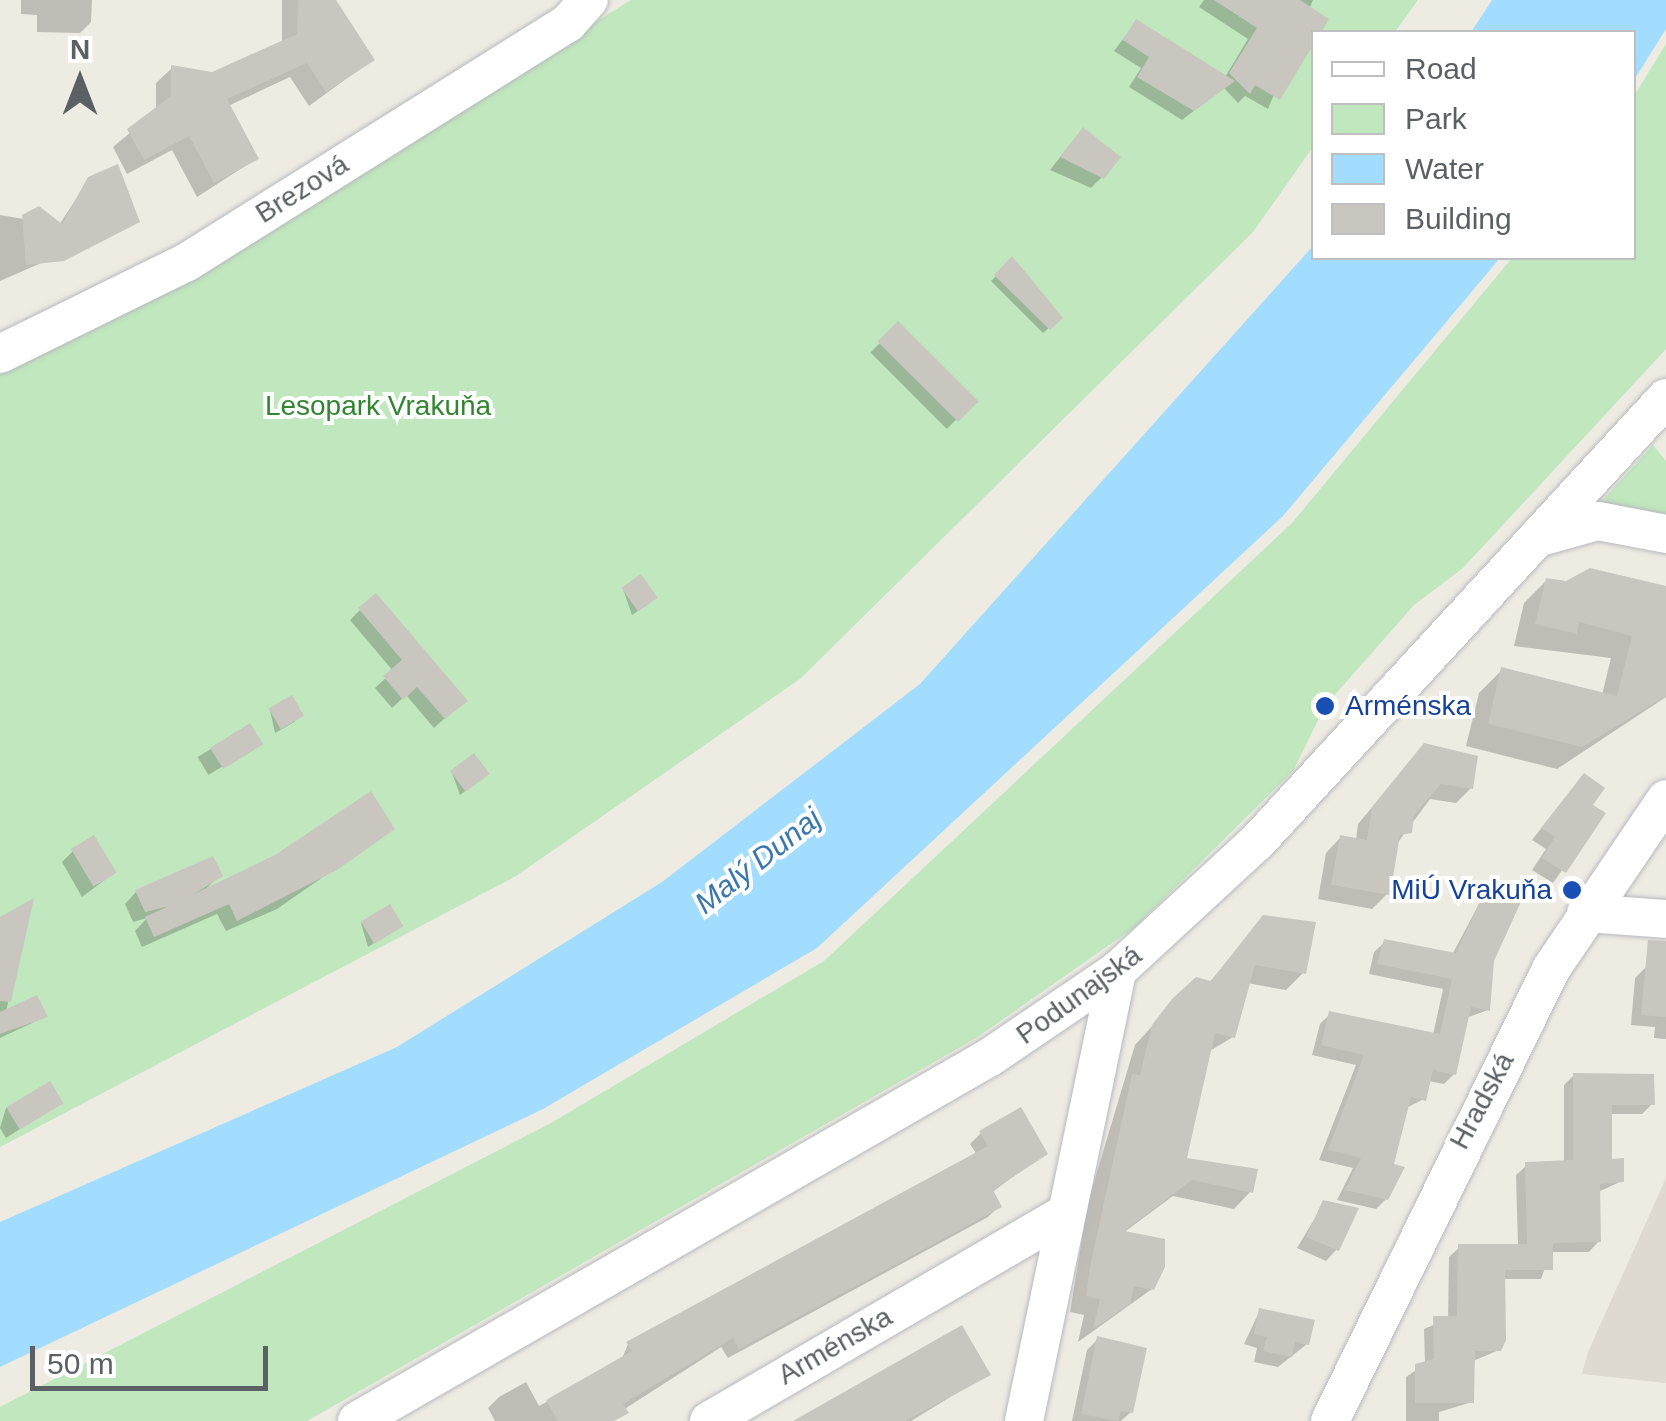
<!DOCTYPE html>
<meta charset="utf-8">
<style>
body{margin:0}
#map{position:relative;width:1666px;height:1421px;overflow:hidden;background:#eeebe3;font-family:Helvetica,sans-serif}
div>[style]{position:absolute}
.education>*{inset:0;background:#dedad1}
.green>*{inset:0;background:#c1e7be}
.water>*{inset:0;background:#a2dcff}
.shadow>*{inset:0;background:#0003;transform-origin:0 0}
.building>*{inset:0;background:#c9c6c0;transform-origin:0 0}
.roads{filter:drop-shadow(0 0 2px #b6b9be) drop-shadow(0 0 2px #b6b9be)}
.minor>*{height:38px;margin:-19px;padding:0 19px;transform-origin:19px;border-radius:19px;background:#fff}
.dots>*{width:28px;height:28px;translate:-50% -50%;box-sizing:border-box;border:5px solid #fff;border-radius:50%}
span{translate:-50% -50%;white-space:nowrap;text-align:center;line-height:1.15;-webkit-text-stroke:8px #fff;paint-order:stroke}
.street-label{font-size:28px;color:#5b6064}
.park-label{font-size:28px;color:#328531}
.transit-label{font-size:28px;color:#164399}
.left{translate:0 -50%;text-align:left}
.right{translate:-100% -50%;text-align:right}
.water-label{font-size:30px;color:#3977ac;font-style:italic}
.legend{position:absolute;left:1311px;top:30px;width:325px;height:230px;box-sizing:border-box;background:#fff;border:2px solid #bdbfc1;margin:0;padding:12px 18px;list-style:none;font-size:30px;color:#5b6064}
.legend li{display:flex;align-items:center;gap:20px;height:50px}
.legend b{width:50px;border:2px solid #bdbfc1}
.north{position:absolute;left:30px;top:30px;width:100px;height:100px;-webkit-text-stroke:8px #fff;paint-order:stroke;rotate:0deg;font-size:28px;font-weight:700;line-height:40px;text-align:center;color:#5b6064}
.north::after{content:'';display:block;margin:auto;width:35px;height:45px;background:#5b6064;clip-path:polygon(50% 0,100% 100%,50% 72%,0 100%)}
.scale{position:absolute;left:30px;top:1346px;width:238px;height:45px;box-sizing:border-box;border:5px solid #5b6064;border-top:0;padding-left:12px;font-size:30px;line-height:35px;white-space:nowrap;color:#5b6064;-webkit-text-stroke:8px #fff;paint-order:stroke}
</style>
<div id="map">
<div class="education">
<i style="clip-path:polygon(1666px 1178px,1666px 1383px,1582px 1374px,1588px 1352px)"></i>
</div>
<div class="green">
<i style="clip-path:polygon(631px 0,1418px 0,1395px 32px,1314px 32px,1313px 147px,1253px 232px,800px 679px,516px 876px,0 1147px,0 362px,212px 258px)"></i>
<i style="clip-path:polygon(1666px 44px,1666px 349px,1463px 568px,1414px 605px,1325px 706px,1293px 771px,1135px 927px,976px 1038px,307px 1421px,0 1421px,0 1407px,551px 1123px,824px 961px,1292px 523px,1512px 258px,1634px 258px,1634px 96px)"></i>
<i style="clip-path:polygon(1653px 445px,1666px 461px,1666px 515px,1601px 502px)"></i>
</div>
<div class="water">
<i style="clip-path:polygon(1492px 0,1666px 0,1666px 29px,1634px 80px,1634px 32px,1471px 32px)"></i>
<i style="clip-path:polygon(1313px 246px,1314px 258px,1500px 258px,1283px 516px,817px 948px,543px 1109px,0 1367px,0 1222px,397px 1047px,662px 882px,920px 684px)"></i>
</div>
<div class="shadow">
<i style="clip-path:polygon(21px 0,92px 0,91px 22px,80px 33px,37px 32px,37px 15px,21px 14px)"></i>
<i style="clip-path:polygon(282px 0,333px 0,372px 60px,309px 106px,290px 77px,228px 106px,256px 159px,197px 197px,172px 150px,127px 174px,113px 147px,156px 111px,156px 83px,172px 68px,213px 74px,282px 43px)"></i>
<i style="clip-path:polygon(1204px 0,1313px 0,1268px 109px,1245px 96px,1238px 103px,1224px 88px,1182px 120px,1129px 87px,1141px 68px,1114px 51px,1136px 22px,1225px 77px,1248px 39px,1199px 7px)"></i>
<i style="clip-path:polygon(1072px 142px,1102px 177px,1091px 188px,1050px 170px)"></i>
<i style="clip-path:polygon(89px 179px,137px 221px,0 281px,0 215px,59px 225px)"></i>
<i style="clip-path:polygon(1012px 260px,1060px 318px,1043px 333px,991px 281px)"></i>
<i style="left:898px;top:325px;width:108px;height:39px;rotate:45deg"></i>
<i style="clip-path:polygon(1547px 580px,1666px 590px,1666px 697px,1557px 769px,1466px 746px,1479px 693px,1502px 670px,1602px 695px,1611px 658px,1514px 646px,1524px 603px)"></i>
<i style="clip-path:polygon(623px 589px,650px 603px,632px 615px)"></i>
<i style="clip-path:polygon(360px 610px,454px 710px,434px 728px,406px 695px,392px 708px,375px 688px,393px 671px,350px 620px)"></i>
<i style="clip-path:polygon(270px 710px,296px 721px,275px 733px)"></i>
<i style="left:249px;top:726px;width:21px;height:60px;rotate:59deg"></i>
<i style="clip-path:polygon(1425px 745px,1471px 788px,1456px 803px,1430px 799px,1396px 845px,1387px 894px,1372px 909px,1318px 899px,1326px 853px,1340px 838px,1356px 840px,1358px 824px)"></i>
<i style="clip-path:polygon(452px 773px,481px 779px,460px 795px)"></i>
<i style="clip-path:polygon(1573px 788px,1602px 814px,1553px 883px,1532px 870px,1546px 849px,1532px 840px)"></i>
<i style="clip-path:polygon(392px 829px,277px 909px,226px 931px,217px 914px,142px 947px,135px 931px,147px 918px,133px 922px,125px 904px,136px 892px,220px 875px,204px 891px)"></i>
<i style="clip-path:polygon(73px 851px,114px 873px,82px 897px,62px 862px)"></i>
<i style="clip-path:polygon(1491px 881px,1488px 1010px,1466px 1018px,1454px 1074px,1444px 1084px,1428px 1081px,1424px 1099px,1406px 1108px,1386px 1199px,1376px 1209px,1337px 1200px,1353px 1168px,1319px 1160px,1356px 1065px,1312px 1055px,1320px 1024px,1330px 1014px,1433px 1035px,1443px 989px,1369px 974px,1374px 952px,1385px 942px,1452px 955px)"></i>
<i style="clip-path:polygon(30px 902px,6px 1012px,45px 1017px,0 1038px,0 918px)"></i>
<i style="clip-path:polygon(1264px 917px,1304px 972px,1286px 990px,1247px 983px,1233px 1037px,1208px 1052px,1184px 1160px,1251px 1191px,1234px 1209px,1173px 1196px,1123px 1233px,1152px 1289px,1078px 1342px,1084px 1315px,1070px 1312px,1088px 1202px,1135px 1045px,1179px 997px,1209px 983px)"></i>
<i style="clip-path:polygon(361px 923px,400px 926px,368px 947px)"></i>
<i style="clip-path:polygon(1646px 967px,1666px 968px,1666px 1039px,1654px 1038px,1655px 1027px,1631px 1025px,1635px 978px)"></i>
<i style="clip-path:polygon(1574px 1075px,1652px 1104px,1642px 1114px,1609px 1114px,1609px 1161px,1622px 1181px,1598px 1192px,1599px 1241px,1589px 1252px,1551px 1252px,1541px 1279px,1503px 1279px,1499px 1350px,1473px 1361px,1472px 1402px,1439px 1412px,1439px 1421px,1406px 1421px,1406px 1377px,1425px 1364px,1424px 1329px,1448px 1319px,1449px 1257px,1460px 1247px,1518px 1246px,1516px 1175px,1527px 1165px,1564px 1163px,1564px 1085px)"></i>
<i style="clip-path:polygon(60px 1103px,6px 1138px,0 1128px,6px 1108px)"></i>
<i style="clip-path:polygon(981px 1133px,1045px 1153px,991px 1193px,999px 1206px,988px 1217px,728px 1358px,721px 1347px,606px 1421px,495px 1421px,488px 1408px,499px 1397px,526px 1382px,539px 1406px,621px 1361px,628px 1344px,977px 1155px,970px 1144px)"></i>
<i style="clip-path:polygon(1324px 1203px,1337px 1249px,1326px 1261px,1297px 1248px)"></i>
<i style="clip-path:polygon(1260px 1310px,1307px 1344px,1278px 1367px,1254px 1362px,1257px 1348px,1244px 1344px)"></i>
<i style="clip-path:polygon(1098px 1339px,1131px 1412px,1121px 1421px,1072px 1421px,1087px 1350px)"></i>
<i style="clip-path:polygon(988px 1374px,911px 1421px,797px 1421px)"></i>
</div>
<div class="building">
<i style="clip-path:polygon(298px 0,336px 0,375px 60px,326px 92px,307px 63px,227px 99px,259px 159px,214px 183px,189px 136px,144px 160px,127px 129px,171px 96px,171px 65px,212px 72px,297px 34px)"></i>
<i style="clip-path:polygon(1214px 0,1300px 0,1329px 19px,1280px 100px,1255px 85px,1250px 94px,1229px 73px,1257px 28px)"></i>
<i style="clip-path:polygon(1136px 19px,1235px 81px,1194px 111px,1137px 77px,1149px 57px,1123px 40px)"></i>
<i style="clip-path:polygon(1083px 127px,1121px 157px,1104px 179px,1060px 157px)"></i>
<i style="clip-path:polygon(118px 164px,140px 222px,64px 261px,26px 265px,22px 215px,39px 206px,62px 224px,88px 177px)"></i>
<i style="clip-path:polygon(1012px 256px,1063px 318px,1050px 330px,994px 275px)"></i>
<i style="left:898px;top:321px;width:114px;height:29px;rotate:45deg"></i>
<i style="clip-path:polygon(1590px 568px,1666px 586px,1666px 696px,1582px 747px,1488px 724px,1501px 667px,1617px 696px,1632px 636px,1579px 622px,1577px 634px,1535px 624px,1546px 578px,1566px 581px)"></i>
<i style="left:641px;top:574px;width:29px;height:24px;rotate:55deg"></i>
<i style="clip-path:polygon(376px 593px,468px 701px,445px 719px,417px 687px,403px 700px,383px 676px,402px 660px,358px 608px)"></i>
<i style="left:292px;top:695px;width:24px;height:27px;rotate:60deg"></i>
<i style="left:250px;top:723px;width:25px;height:47px;rotate:58deg"></i>
<i style="clip-path:polygon(1424px 743px,1478px 756px,1473px 789px,1441px 784px,1414px 815px,1412px 833px,1400px 835px,1390px 895px,1331px 885px,1340px 835px,1367px 840px,1372px 807px)"></i>
<i style="left:474px;top:753px;width:26px;height:30px;rotate:53deg"></i>
<i style="clip-path:polygon(1584px 773px,1605px 788px,1593px 805px,1606px 813px,1566px 873px,1542px 858px,1555px 837px,1541px 828px)"></i>
<i style="clip-path:polygon(371px 791px,395px 829px,337px 870px,237px 921px,229px 904px,154px 937px,145px 917px,169px 906px,145px 912px,135px 890px,213px 856px,223px 876px,194px 894px,275px 855px)"></i>
<i style="left:94px;top:835px;width:44px;height:27px;rotate:59deg"></i>
<i style="clip-path:polygon(1491px 878px,1525px 893px,1494px 961px,1490px 1011px,1471px 1007px,1456px 1075px,1433px 1070px,1426px 1101px,1411px 1097px,1394px 1164px,1405px 1167px,1388px 1200px,1345px 1190px,1361px 1158px,1328px 1150px,1364px 1055px,1321px 1045px,1329px 1011px,1440px 1034px,1452px 979px,1377px 964px,1384px 939px,1456px 953px)"></i>
<i style="clip-path:polygon(34px 898px,11px 1002px,0 1001px,0 917px)"></i>
<i style="left:390px;top:904px;width:26px;height:34px;rotate:59deg"></i>
<i style="clip-path:polygon(1263px 915px,1316px 922px,1306px 974px,1255px 965px,1235px 1038px,1215px 1033px,1187px 1158px,1258px 1169px,1253px 1193px,1192px 1180px,1124px 1231px,1165px 1239px,1165px 1267px,1154px 1290px,1134px 1286px,1130px 1304px,1093px 1329px,1100px 1299px,1086px 1296px,1090px 1267px,1132px 1074px,1140px 1075px,1152px 1025px,1172px 999px,1196px 977px,1211px 981px)"></i>
<i style="clip-path:polygon(1648px 940px,1666px 941px,1666px 1017px,1641px 1015px)"></i>
<i style="clip-path:polygon(37px 995px,48px 1017px,0 1034px,0 1012px)"></i>
<i style="clip-path:polygon(1573px 1073px,1654px 1074px,1655px 1105px,1612px 1105px,1612px 1159px,1624px 1158px,1624px 1182px,1600px 1184px,1601px 1242px,1553px 1243px,1553px 1270px,1505px 1270px,1506px 1340px,1501px 1351px,1475px 1351px,1474px 1403px,1415px 1403px,1415px 1364px,1434px 1359px,1433px 1316px,1457px 1316px,1458px 1244px,1527px 1244px,1525px 1162px,1573px 1160px)"></i>
<i style="left:50px;top:1081px;width:26px;height:51px;rotate:59deg"></i>
<i style="clip-path:polygon(1021px 1107px,1048px 1154px,993px 1190px,1002px 1207px,739px 1349px,733px 1338px,623px 1404px,629px 1413px,614px 1421px,558px 1421px,546px 1400px,632px 1351px,626px 1342px,988px 1146px,979px 1131px)"></i>
<i style="clip-path:polygon(1323px 1200px,1359px 1208px,1339px 1251px,1306px 1237px)"></i>
<i style="clip-path:polygon(1259px 1308px,1315px 1320px,1309px 1345px,1295px 1342px,1292px 1357px,1263px 1351px,1267px 1337px,1254px 1334px)"></i>
<i style="clip-path:polygon(962px 1325px,991px 1375px,905px 1421px,793px 1421px)"></i>
<i style="clip-path:polygon(1097px 1336px,1147px 1348px,1133px 1413px,1121px 1411px,1118px 1421px,1081px 1414px)"></i>
</div>
<div class="roads">
<div class="minor">
<i style="left:0;top:354px;width:208px;rotate:-26.2deg"></i>
<i style="left:187px;top:262px;width:450px;rotate:-32.1deg"></i>
<i style="left:568px;top:23px;width:31px;rotate:-48deg"></i>
<i style="left:1537px;top:538px;width:63px;rotate:-15.6deg"></i>
<i style="left:1598px;top:521px;width:69px;rotate:10.8deg"></i>
<i style="left:1586px;top:913px;width:80px;rotate:4.3deg"></i>
<i style="left:357px;top:1421px;width:730px;rotate:-29.9deg"></i>
<i style="left:990px;top:1057px;width:153px;rotate:-34.1deg"></i>
<i style="left:1117px;top:971px;width:192px;rotate:-42.7deg"></i>
<i style="left:1258px;top:841px;width:602px;rotate:-47.36deg"></i>
<i style="left:709px;top:1421px;width:414px;rotate:-30.2deg"></i>
<i style="left:1024px;top:1421px;width:460px;rotate:-78.3deg"></i>
<i style="left:1330px;top:1421px;width:503px;rotate:-63.94deg"></i>
<i style="left:1551px;top:969px;width:205px;rotate:-55.9deg"></i>
</div>
</div>
<div class="dots">
<i style="left:1325px;top:706px;background:#1a4fb4"></i>
<i style="left:1572px;top:890px;background:#1a4fb4"></i>
</div>
<div class="street-label">
<span style="left:302px;top:189px;rotate:-32deg">Brezová</span>
<span style="left:1079px;top:995px;rotate:-36deg">Podunajská</span>
<span style="left:1482px;top:1101px;rotate:-62deg">Hradská</span>
<span style="left:835px;top:1346px;rotate:-30deg">Arménska</span>
</div>
<div class="park-label">
<span style="left:378px;top:406px">Lesopark Vrakuňa</span>
</div>
<div class="transit-label">
<span class="left" style="left:1345px;top:706px">Arménska</span>
<span class="right" style="left:1552px;top:890px">MiÚ Vrakuňa</span>
</div>
<div class="water-label">
<span style="left:758px;top:861px;rotate:-38deg">Malý Dunaj</span>
</div>
<ul class="legend">
<li><b style="height:12px;background:#fff"></b>Road</li>
<li><b style="height:28px;background:#c1e7be"></b>Park</li>
<li><b style="height:28px;background:#a2dcff"></b>Water</li>
<li><b style="height:28px;background:#c9c6c0"></b>Building</li>
</ul>
<div class="north">N</div>
<div class="scale">50 m</div>
</div>
